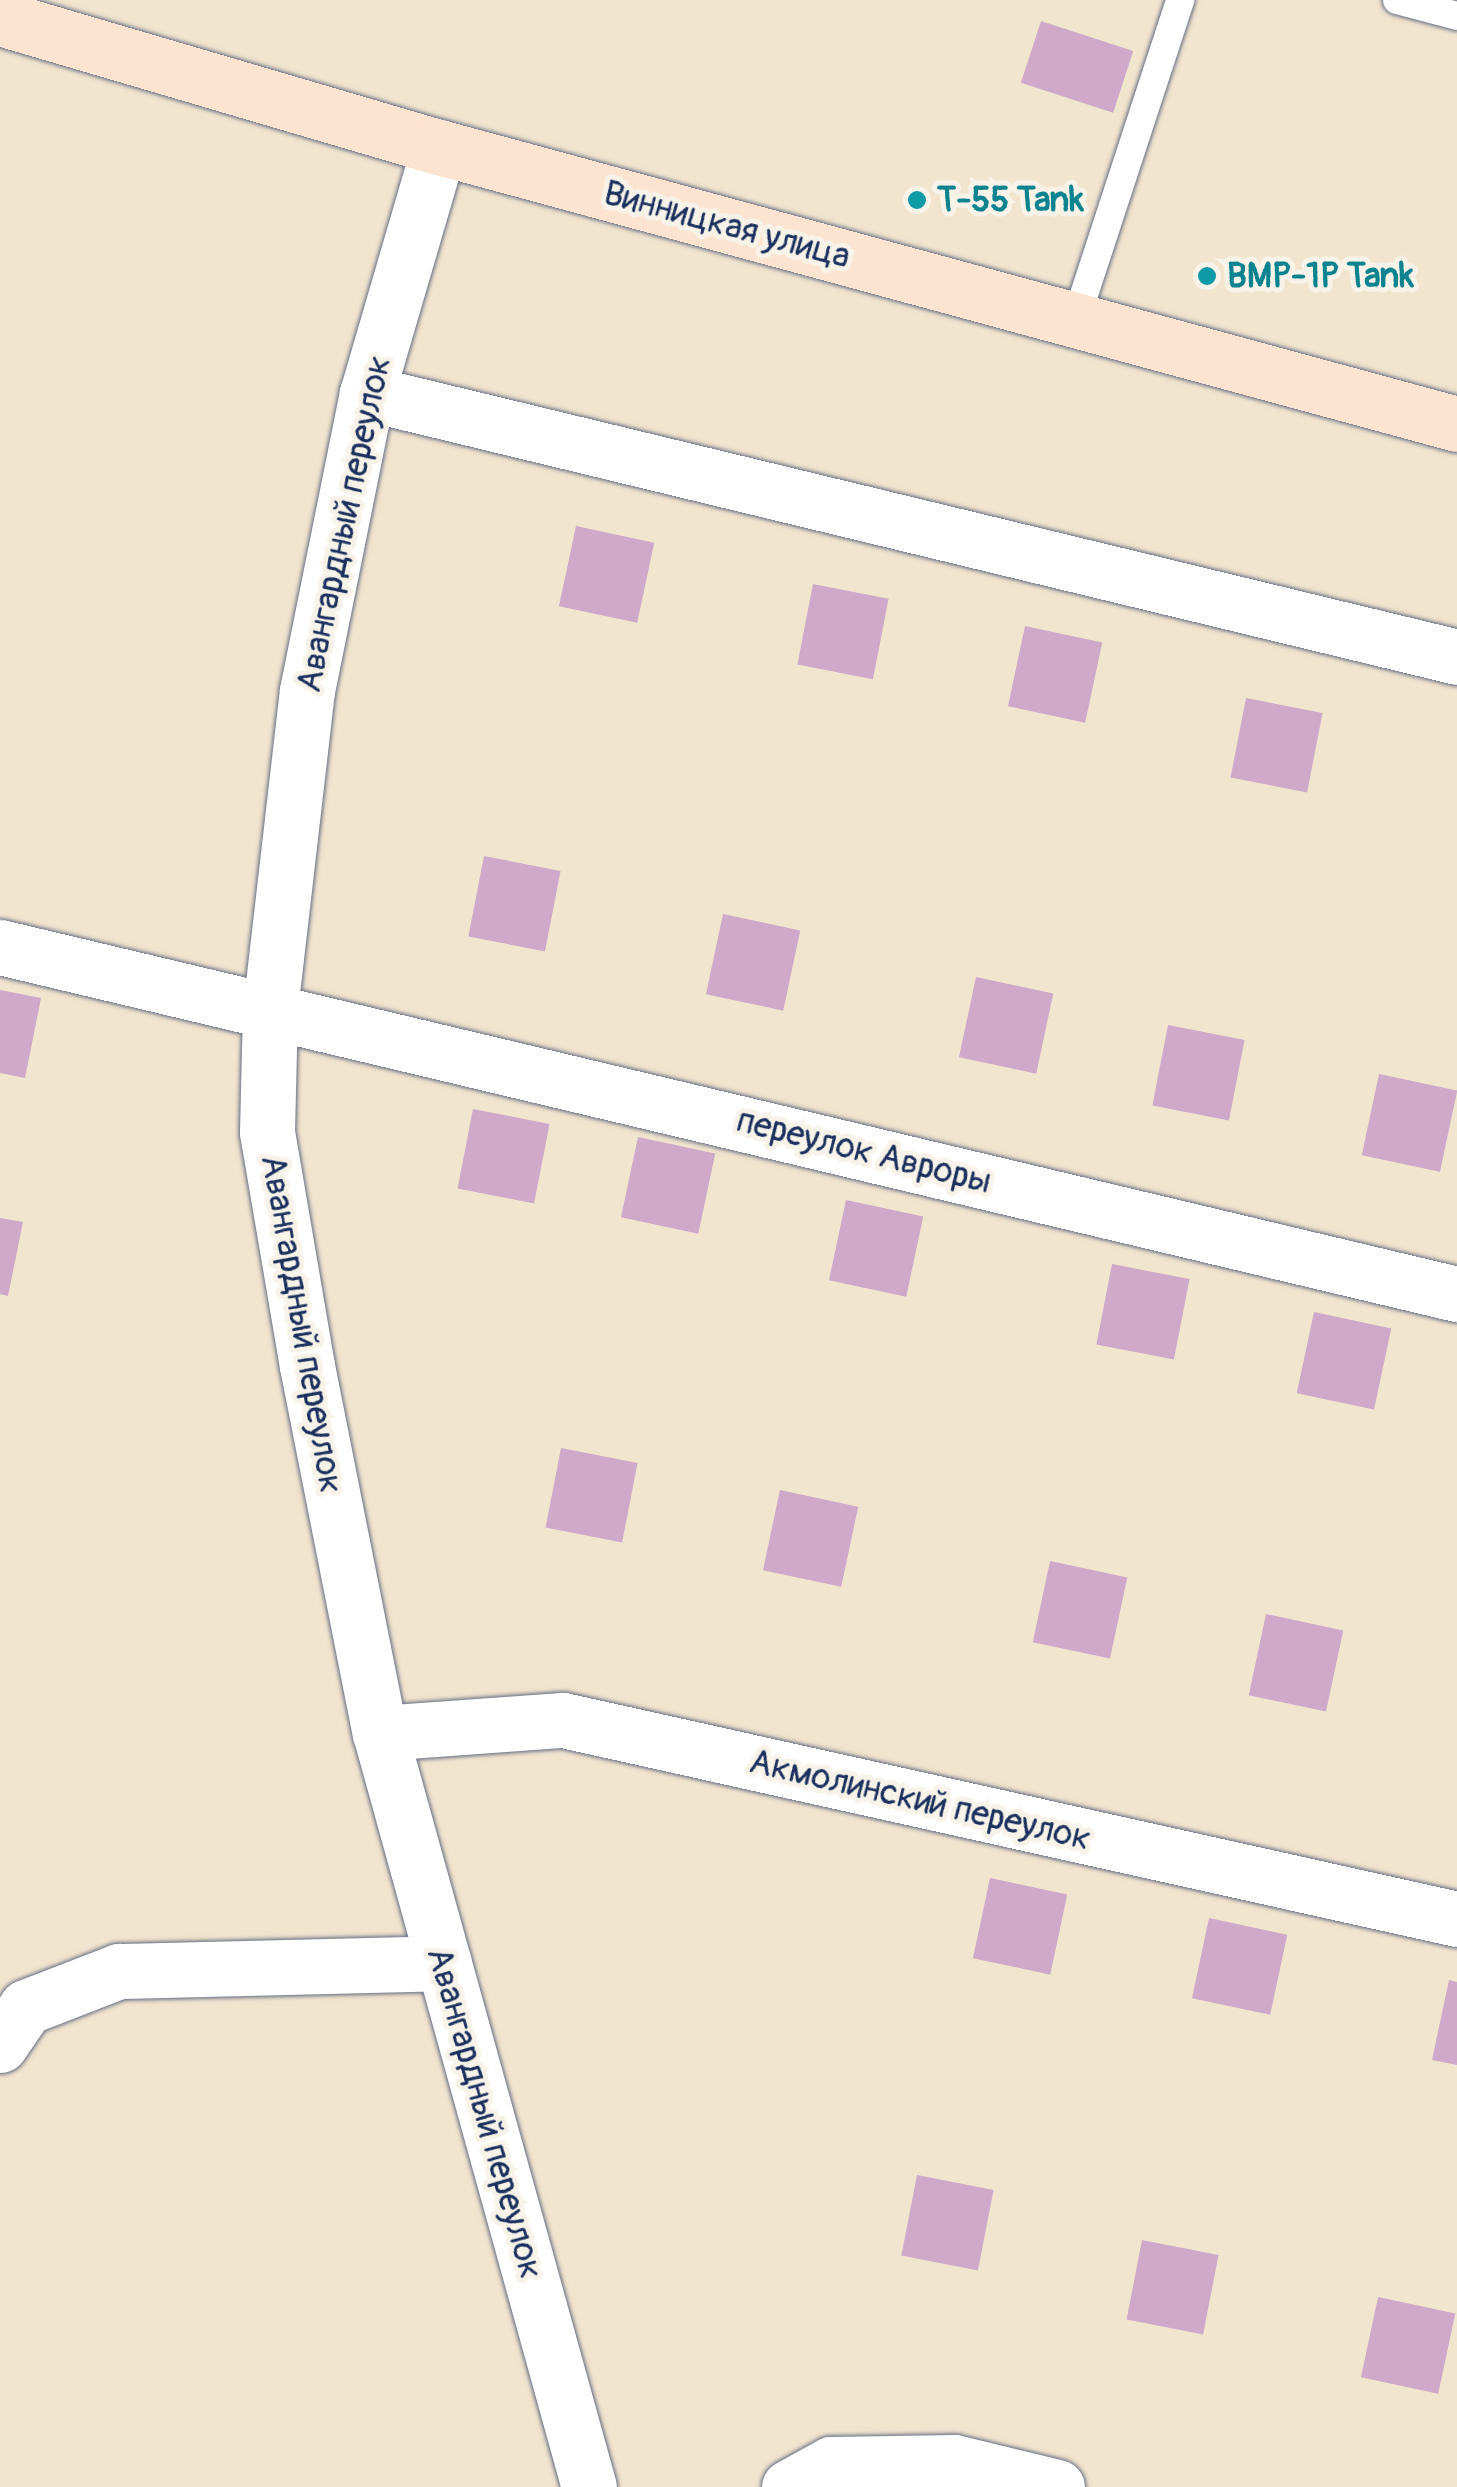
<!DOCTYPE html>
<meta charset="utf-8">
<style>
body{margin:0}
#map{position:relative;width:1457px;height:2487px;overflow:hidden;background:#f2e5ce;font-family:Pangolin,sans-serif}
div>[style]{position:absolute}
.building>*{inset:0;background:#cea9ca;transform-origin:0 0}
.roads{filter:drop-shadow(0 0 2px #666f85) drop-shadow(0 0 2px #666f85)}
.service>*{height:28px;margin:-14px;padding:0 14px;transform-origin:14px;border-radius:14px;background:#fff}
.minor>*{height:55px;margin:-27.5px;padding:0 27.5px;transform-origin:27.5px;border-radius:27.5px;background:#fff}
.secondary>*{height:55px;margin:-27.5px;padding:0 27.5px;transform-origin:27.5px;border-radius:27.5px;background:#fde4d1}
.dots>*{width:28px;height:28px;translate:-50% -50%;box-sizing:border-box;border:5px solid #f7f3e8;border-radius:50%}
span{translate:-50% -50%;white-space:nowrap;text-align:center;line-height:1.15;-webkit-text-stroke:10px #f7f3e8;paint-order:stroke}
.culture-label{font-size:35px;color:#0d838f;font-weight:700}
.left{translate:0 -50%;text-align:left}
.street-label{font-size:35px;color:#1b2f5e}
</style>
<div id="map">
<div class="building">
<i style="left:1041px;top:21px;width:97px;height:65px;rotate:18deg"></i>
<i style="left:576px;top:526px;width:80px;height:82px;rotate:12deg"></i>
<i style="left:813px;top:584px;width:77px;height:82px;rotate:11deg"></i>
<i style="left:1025px;top:626px;width:79px;height:82px;rotate:12deg"></i>
<i style="left:1246px;top:698px;width:78px;height:81px;rotate:11deg"></i>
<i style="left:484px;top:856px;width:78px;height:82px;rotate:11deg"></i>
<i style="left:723px;top:914px;width:79px;height:82px;rotate:12deg"></i>
<i style="left:976px;top:977px;width:79px;height:82px;rotate:12deg"></i>
<i style="clip-path:polygon(0 990px,41px 998px,25px 1078px,0 1073px)"></i>
<i style="left:1168px;top:1025px;width:78px;height:82px;rotate:11deg"></i>
<i style="left:1379px;top:1074px;width:80px;height:83px;rotate:12deg"></i>
<i style="left:473px;top:1109px;width:78px;height:81px;rotate:11deg"></i>
<i style="left:638px;top:1137px;width:79px;height:82px;rotate:12deg"></i>
<i style="left:846px;top:1200px;width:79px;height:82px;rotate:12deg"></i>
<i style="clip-path:polygon(0 1218px,23px 1222px,8px 1296px,0 1294px)"></i>
<i style="left:1112px;top:1264px;width:79px;height:82px;rotate:11deg"></i>
<i style="left:1314px;top:1312px;width:79px;height:83px;rotate:12deg"></i>
<i style="left:561px;top:1448px;width:78px;height:81px;rotate:11deg"></i>
<i style="left:780px;top:1490px;width:80px;height:82px;rotate:12deg"></i>
<i style="left:1050px;top:1561px;width:79px;height:83px;rotate:12deg"></i>
<i style="left:1266px;top:1614px;width:79px;height:83px;rotate:12deg"></i>
<i style="left:990px;top:1878px;width:79px;height:82px;rotate:12deg"></i>
<i style="left:1209px;top:1918px;width:80px;height:82px;rotate:12deg"></i>
<i style="clip-path:polygon(1449px 1980px,1457px 1982px,1457px 2065px,1432px 2060px)"></i>
<i style="left:917px;top:2175px;width:78px;height:82px;rotate:11deg"></i>
<i style="left:1142px;top:2240px;width:78px;height:81px;rotate:11deg"></i>
<i style="left:1378px;top:2297px;width:79px;height:82px;rotate:12deg"></i>
</div>
<div class="roads">
<div class="service">
<i style="left:1397px;top:0;width:62px;rotate:14.9deg"></i>
<i style="left:1076px;top:319px;width:336px;rotate:-71.9deg"></i>
</div>
<div class="minor">
<i style="left:439px;top:147px;width:256px;rotate:106.3deg"></i>
<i style="left:367px;top:393px;width:303px;rotate:101.4deg"></i>
<i style="left:307px;top:690px;width:321px;rotate:96.6deg"></i>
<i style="left:270px;top:1009px;width:123px;rotate:91.4deg"></i>
<i style="left:267px;top:1132px;width:237px;rotate:80.3deg"></i>
<i style="left:307px;top:1366px;width:374px;rotate:78.8deg"></i>
<i style="left:380px;top:1733px;width:782px;rotate:74.51deg"></i>
<i style="left:367px;top:393px;width:1122px;rotate:13.61deg"></i>
<i style="left:0;top:947px;width:1498px;rotate:13.4deg"></i>
<i style="left:380px;top:1733px;width:183px;rotate:-4.1deg"></i>
<i style="left:563px;top:1720px;width:916px;rotate:12.55deg"></i>
<i style="left:0;top:2045px;width:46px;rotate:-55.6deg"></i>
<i style="left:26px;top:2007px;width:100px;rotate:-21.2deg"></i>
<i style="left:119px;top:1971px;width:325px;rotate:-1.4deg"></i>
<i style="left:789px;top:2487px;width:48px;rotate:-28.7deg"></i>
<i style="left:831px;top:2464px;width:123px;rotate:-0.9deg"></i>
<i style="left:954px;top:2462px;width:106px;rotate:13.6deg"></i>
</div>
<div class="secondary">
<i style="left:0;top:18px;width:458px;rotate:16.4deg"></i>
<i style="left:439px;top:147px;width:1055px;rotate:15.22deg"></i>
</div>
</div>
<div class="dots">
<i style="left:917px;top:200px;background:#0f9aa8"></i>
<i style="left:1207px;top:276px;background:#0f9aa8"></i>
</div>
<div class="culture-label">
<span class="left" style="left:937px;top:200px">T-55 Tank</span>
<span class="left" style="left:1227px;top:276px">BMP-1P Tank</span>
</div>
<div class="street-label">
<span style="left:727px;top:225px;rotate:15deg">Винницкая улица</span>
<span style="left:344px;top:524px;rotate:-78deg">Авангардный переулок</span>
<span style="left:864px;top:1151px;rotate:14deg">переулок Авроры</span>
<span style="left:302px;top:1324px;rotate:80deg">Авангардный переулок</span>
<span style="left:920px;top:1800px;rotate:13deg">Акмолинский переулок</span>
<span style="left:485px;top:2113px;rotate:74deg">Авангардный переулок</span>
</div>
</div>
